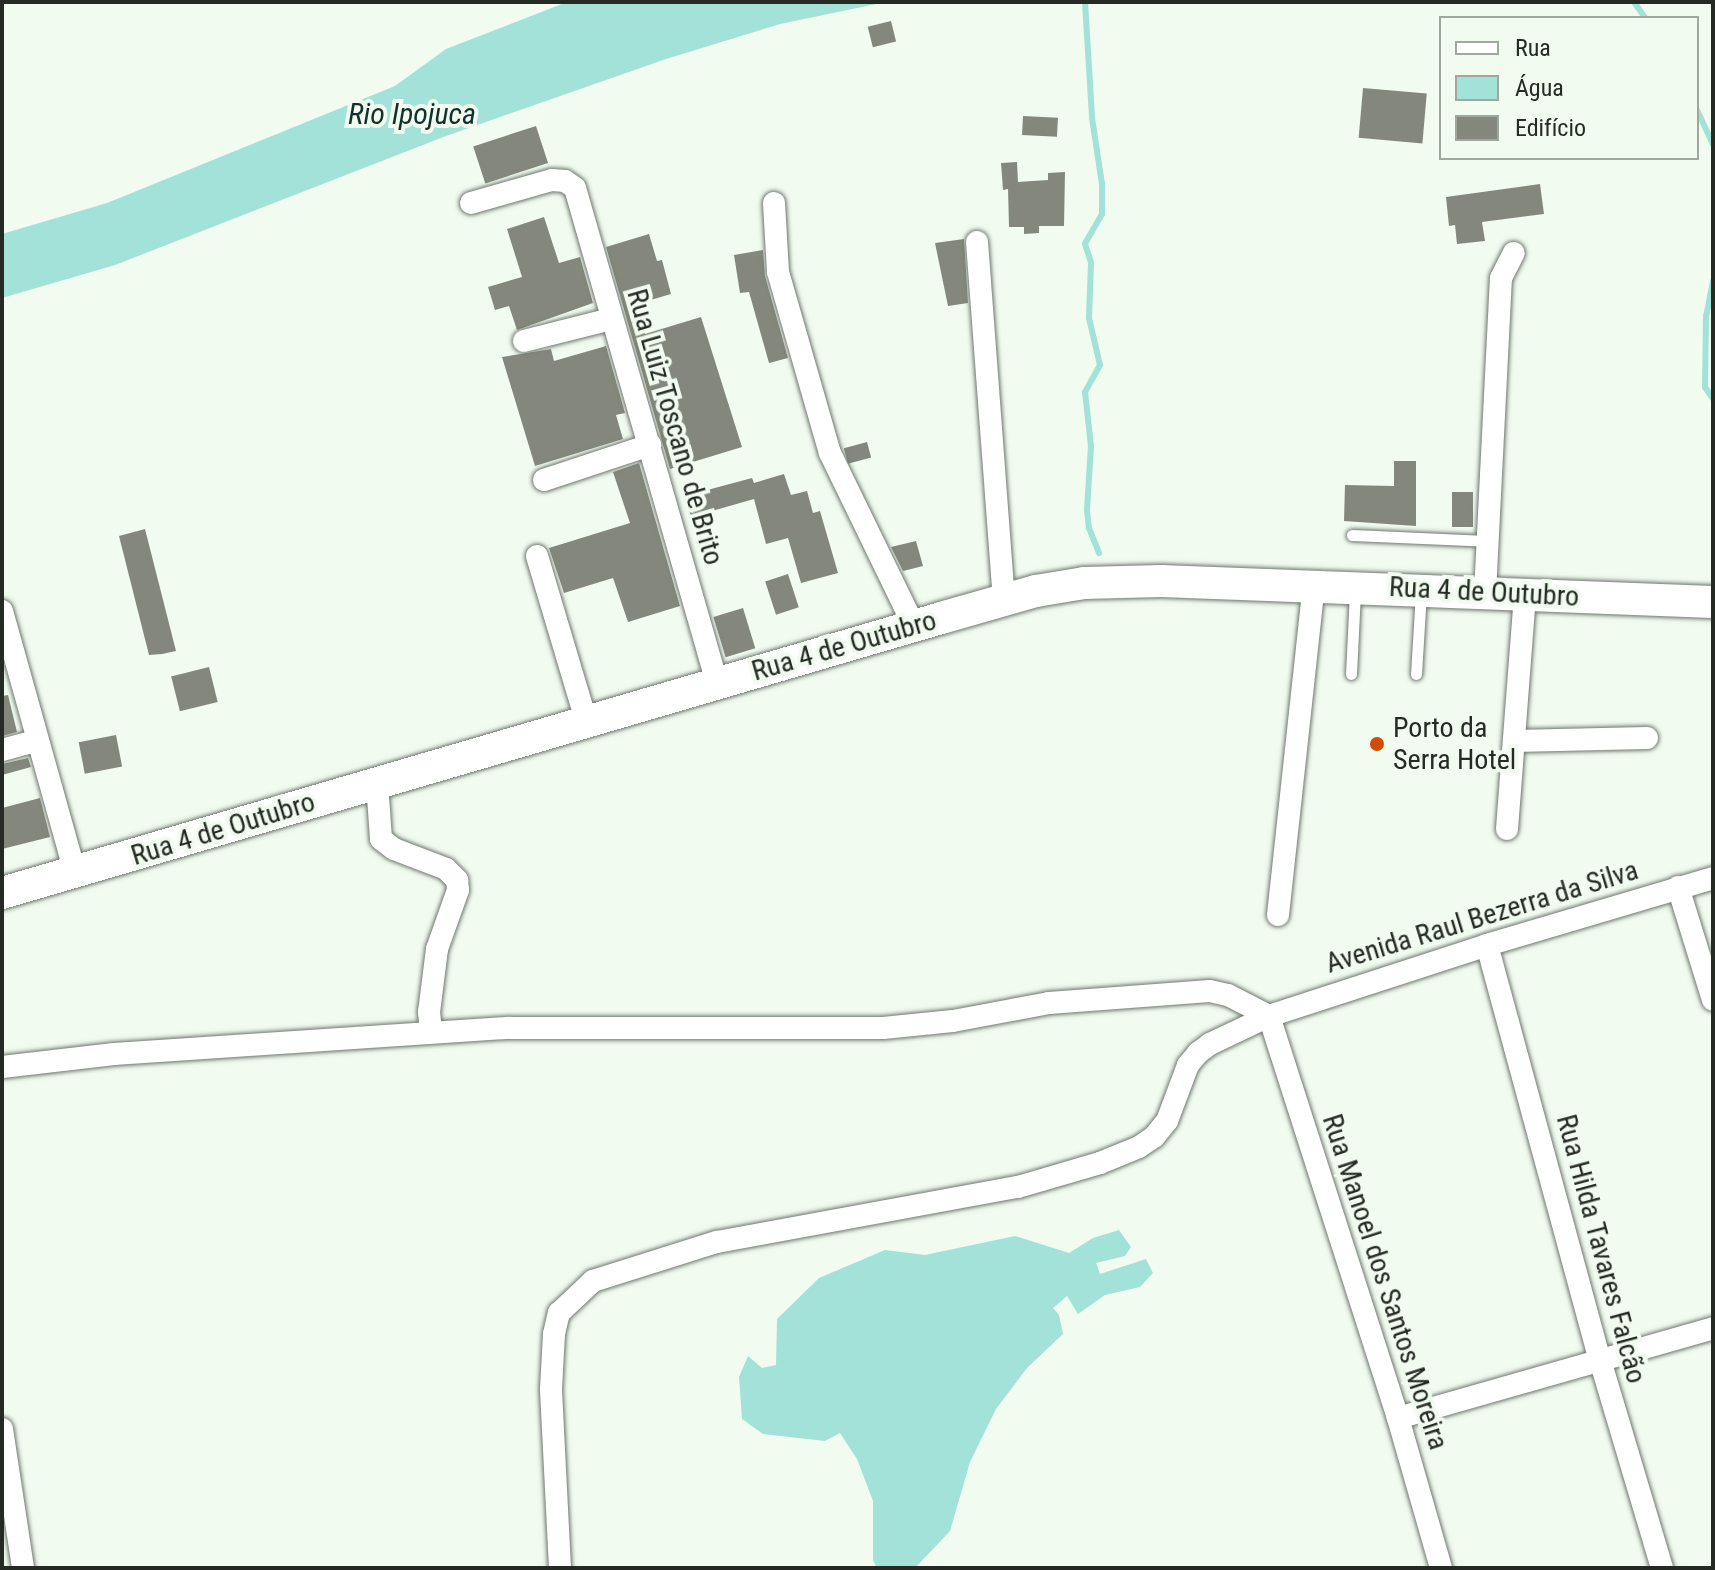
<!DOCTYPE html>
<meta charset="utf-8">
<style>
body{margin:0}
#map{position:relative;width:1715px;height:1570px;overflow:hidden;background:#f1fbf0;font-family:"Roboto Condensed",sans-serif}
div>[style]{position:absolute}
.water>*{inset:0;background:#a3e2d8}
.stream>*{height:6px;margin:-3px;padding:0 3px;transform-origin:3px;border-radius:3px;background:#a3e2d8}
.building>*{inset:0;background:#84887c;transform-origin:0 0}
.roads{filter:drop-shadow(0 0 2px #6f776e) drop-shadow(0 0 2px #6f776e)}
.service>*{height:11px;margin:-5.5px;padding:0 5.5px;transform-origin:5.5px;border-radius:5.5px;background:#fff}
.minor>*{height:22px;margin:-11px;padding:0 11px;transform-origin:11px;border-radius:11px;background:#fff}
.secondary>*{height:32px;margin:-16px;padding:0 16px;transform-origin:16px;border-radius:16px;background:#fff}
.dots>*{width:22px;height:22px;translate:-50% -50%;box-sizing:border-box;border:4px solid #f1fbf0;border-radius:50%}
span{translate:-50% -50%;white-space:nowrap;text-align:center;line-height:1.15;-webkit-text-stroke:8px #f1fbf0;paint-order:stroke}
.street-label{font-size:28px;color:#262a25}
.poi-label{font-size:28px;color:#262a25}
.left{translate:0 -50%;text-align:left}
.water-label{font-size:30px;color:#12312d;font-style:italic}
.frame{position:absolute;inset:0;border:4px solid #262a25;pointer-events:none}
.legend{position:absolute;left:1439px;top:16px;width:260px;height:144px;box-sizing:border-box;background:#f1fbf0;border:2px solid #a0a79f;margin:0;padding:10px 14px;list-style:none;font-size:24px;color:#262a25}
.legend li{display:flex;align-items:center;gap:16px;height:40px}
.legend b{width:40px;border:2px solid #a0a79f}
</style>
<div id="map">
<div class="water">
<i style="clip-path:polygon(567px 2px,886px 2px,780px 24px,666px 59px,446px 136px,115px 265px,2px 298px,2px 234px,107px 203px,395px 86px,446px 49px)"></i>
<i style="clip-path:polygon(1119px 1230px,1131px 1247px,1125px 1256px,1096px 1263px,1100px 1274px,1146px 1259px,1153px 1273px,1140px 1287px,1105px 1295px,1078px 1314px,1067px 1296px,1053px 1308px,1059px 1315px,1063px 1334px,1027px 1368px,996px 1409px,970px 1462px,950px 1531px,915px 1568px,877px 1568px,873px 1560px,873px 1501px,857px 1459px,840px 1433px,825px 1441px,763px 1434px,742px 1419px,739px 1377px,748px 1356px,762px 1368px,776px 1365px,777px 1319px,819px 1278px,885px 1250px,925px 1255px,1015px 1236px,1069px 1253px,1093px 1238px)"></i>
</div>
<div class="stream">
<i style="left:1085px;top:2px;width:116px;rotate:86.5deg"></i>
<i style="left:1092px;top:118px;width:67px;rotate:81.4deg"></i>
<i style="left:1102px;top:184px;width:30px;rotate:90deg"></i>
<i style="left:1102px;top:214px;width:34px;rotate:120deg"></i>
<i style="left:1085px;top:244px;width:20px;rotate:72deg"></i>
<i style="left:1091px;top:263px;width:55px;rotate:92.1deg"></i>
<i style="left:1089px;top:318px;width:48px;rotate:76.8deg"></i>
<i style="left:1100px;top:365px;width:31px;rotate:119deg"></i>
<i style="left:1085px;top:392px;width:54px;rotate:83.7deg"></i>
<i style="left:1091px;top:446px;width:64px;rotate:93.6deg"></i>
<i style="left:1087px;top:510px;width:18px;rotate:84deg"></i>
<i style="left:1089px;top:528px;width:27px;rotate:68deg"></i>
<i style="left:1634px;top:2px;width:19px;rotate:55deg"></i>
<i style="left:1697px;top:110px;width:38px;rotate:65deg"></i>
<i style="left:1713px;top:281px;width:36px;rotate:101deg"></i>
<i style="left:1706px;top:316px;width:71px;rotate:90.8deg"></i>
<i style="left:1705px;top:387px;width:14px;rotate:56deg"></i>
</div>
<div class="building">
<i style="left:891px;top:21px;width:21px;height:24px;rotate:76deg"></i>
<i style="left:1363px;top:88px;width:64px;height:50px;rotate:5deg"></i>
<i style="left:1023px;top:116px;width:35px;height:19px;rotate:3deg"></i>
<i style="left:536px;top:126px;width:39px;height:66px;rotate:72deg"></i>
<i style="clip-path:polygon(1017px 162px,1018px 182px,1048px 180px,1048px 173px,1065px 172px,1064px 226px,1039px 226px,1039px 233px,1024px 234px,1024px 227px,1009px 227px,1008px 189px,1003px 190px,1001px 163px)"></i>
<i style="clip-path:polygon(1540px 184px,1544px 214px,1482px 222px,1485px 241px,1457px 244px,1455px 225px,1449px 226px,1446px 197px)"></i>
<i style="clip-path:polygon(544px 217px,559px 263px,580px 257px,593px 303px,517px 330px,509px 306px,495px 310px,488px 287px,522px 277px,507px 229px)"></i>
<i style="clip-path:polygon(649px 234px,657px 261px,662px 260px,671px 294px,637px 304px,645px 334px,701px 317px,742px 447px,670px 469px,606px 247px)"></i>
<i style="clip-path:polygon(964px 239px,968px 303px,948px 306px,935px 243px)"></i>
<i style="clip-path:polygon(763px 250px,765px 276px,788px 358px,769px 363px,749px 292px,740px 293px,734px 255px)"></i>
<i style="clip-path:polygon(606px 346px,625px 413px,616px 415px,623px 439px,535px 466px,502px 357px,551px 349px,554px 361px)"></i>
<i style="left:867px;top:442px;width:16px;height:24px;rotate:75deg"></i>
<i style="clip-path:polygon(1394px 461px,1416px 461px,1416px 526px,1344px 521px,1345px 485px,1394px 486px)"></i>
<i style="clip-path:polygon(639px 463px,680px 606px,628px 622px,613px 578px,564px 593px,549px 548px,630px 523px,613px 472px)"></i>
<i style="clip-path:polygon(784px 474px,791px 495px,807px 491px,813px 513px,820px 511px,838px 573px,801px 583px,788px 538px,766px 544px,754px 499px,691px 517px,685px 496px,752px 478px,754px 483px)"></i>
<i style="left:1452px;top:492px;width:21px;height:35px"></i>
<i style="clip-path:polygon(145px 529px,176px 651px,162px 654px,149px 655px,119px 536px)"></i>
<i style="clip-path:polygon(916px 541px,923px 566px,903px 571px,891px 547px)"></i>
<i style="left:788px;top:574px;width:35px;height:24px;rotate:72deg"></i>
<i style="left:743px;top:608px;width:42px;height:31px;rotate:73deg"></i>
<i style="left:209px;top:667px;width:36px;height:39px;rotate:76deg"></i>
<i style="clip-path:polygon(8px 695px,17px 732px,2px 736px,2px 696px)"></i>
<i style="left:116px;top:735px;width:32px;height:38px;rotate:79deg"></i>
<i style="clip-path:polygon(28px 758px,31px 767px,2px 775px,2px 764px)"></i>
<i style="clip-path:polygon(40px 798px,50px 837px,2px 849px,2px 808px)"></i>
</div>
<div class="roads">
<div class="service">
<i style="left:1352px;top:535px;width:135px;rotate:2.5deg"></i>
<i style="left:1351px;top:674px;width:83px;rotate:-87.2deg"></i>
<i style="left:1416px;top:674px;width:81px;rotate:-86.5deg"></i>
</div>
<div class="minor">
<i style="left:471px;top:203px;width:84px;rotate:-15.9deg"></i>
<i style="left:552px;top:180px;width:13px;rotate:4deg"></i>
<i style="left:565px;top:181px;width:12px;rotate:35deg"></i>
<i style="left:575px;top:188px;width:515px;rotate:73.99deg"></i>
<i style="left:774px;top:203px;width:69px;rotate:86.7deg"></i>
<i style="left:778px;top:272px;width:188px;rotate:74deg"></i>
<i style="left:830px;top:453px;width:192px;rotate:64.1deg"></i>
<i style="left:977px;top:242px;width:360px;rotate:85.7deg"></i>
<i style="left:524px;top:341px;width:90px;rotate:-14.2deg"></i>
<i style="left:544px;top:480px;width:112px;rotate:-18.3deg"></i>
<i style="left:537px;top:556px;width:171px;rotate:73.4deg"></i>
<i style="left:1485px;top:593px;width:315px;rotate:-87.1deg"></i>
<i style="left:1501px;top:278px;width:28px;rotate:-63deg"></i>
<i style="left:2px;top:611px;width:272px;rotate:74.4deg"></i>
<i style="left:1514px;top:741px;width:133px;rotate:-1.3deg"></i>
<i style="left:2px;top:750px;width:35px;rotate:-15deg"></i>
<i style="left:377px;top:783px;width:56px;rotate:85.9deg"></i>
<i style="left:381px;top:839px;width:16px;rotate:38deg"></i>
<i style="left:394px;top:849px;width:56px;rotate:21deg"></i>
<i style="left:446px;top:869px;width:16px;rotate:45deg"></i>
<i style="left:457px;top:880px;width:10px;rotate:84deg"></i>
<i style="left:458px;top:890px;width:63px;rotate:109.6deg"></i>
<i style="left:437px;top:949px;width:64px;rotate:97.2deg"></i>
<i style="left:429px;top:1012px;width:20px;rotate:84deg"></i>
<i style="left:1507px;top:829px;width:235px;rotate:-85.6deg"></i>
<i style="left:1678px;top:887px;width:118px;rotate:72.8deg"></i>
<i style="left:1278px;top:915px;width:331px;rotate:-83.8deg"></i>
<i style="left:1487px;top:945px;width:430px;rotate:74.8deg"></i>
<i style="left:1600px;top:1360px;width:217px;rotate:73.4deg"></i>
<i style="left:1269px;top:1016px;width:422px;rotate:72.2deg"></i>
<i style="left:1398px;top:1418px;width:156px;rotate:74deg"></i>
<i style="left:2px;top:1067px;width:113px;rotate:-6.6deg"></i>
<i style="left:114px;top:1054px;width:397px;rotate:-3.8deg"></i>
<i style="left:510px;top:1028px;width:373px"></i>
<i style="left:883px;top:1028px;width:70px;rotate:-5.7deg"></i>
<i style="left:953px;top:1021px;width:98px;rotate:-10.6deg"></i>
<i style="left:1049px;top:1003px;width:161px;rotate:-4.3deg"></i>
<i style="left:1210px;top:991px;width:18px;rotate:13deg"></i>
<i style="left:1228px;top:995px;width:46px;rotate:27.1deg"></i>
<i style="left:1398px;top:1418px;width:328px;rotate:-15.9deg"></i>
<i style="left:2px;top:1429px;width:141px;rotate:81.4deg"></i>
<i style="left:560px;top:1568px;width:179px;rotate:-92.9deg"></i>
<i style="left:551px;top:1389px;width:55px;rotate:-86.9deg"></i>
<i style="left:554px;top:1334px;width:22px;rotate:-77deg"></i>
<i style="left:559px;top:1313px;width:47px;rotate:-43.3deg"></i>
<i style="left:593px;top:1281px;width:130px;rotate:-17.5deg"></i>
<i style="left:717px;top:1242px;width:306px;rotate:-10.4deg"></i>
<i style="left:1018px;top:1187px;width:85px;rotate:-16.3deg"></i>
<i style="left:1100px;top:1163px;width:42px;rotate:-22.3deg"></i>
<i style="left:1139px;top:1147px;width:18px;rotate:-34deg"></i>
<i style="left:1154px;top:1137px;width:21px;rotate:-51deg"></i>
<i style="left:1167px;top:1121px;width:60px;rotate:-69.4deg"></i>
<i style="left:1188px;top:1065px;width:16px;rotate:-50deg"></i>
<i style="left:1198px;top:1053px;width:15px;rotate:-37deg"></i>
<i style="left:1210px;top:1044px;width:65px;rotate:-25.4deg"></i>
<i style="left:1269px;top:1016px;width:229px;rotate:-18deg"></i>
<i style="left:1487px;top:945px;width:236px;rotate:-16.5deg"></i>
</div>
<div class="secondary">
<i style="left:2px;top:893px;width:978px;rotate:-16.32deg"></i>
<i style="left:941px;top:618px;width:99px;rotate:-15.9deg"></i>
<i style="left:1036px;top:591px;width:49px;rotate:-9.5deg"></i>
<i style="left:1084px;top:583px;width:77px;rotate:-1.5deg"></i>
<i style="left:1161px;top:581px;width:552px;rotate:2.18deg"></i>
</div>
</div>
<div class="dots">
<i style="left:1377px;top:744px;background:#d04c02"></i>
</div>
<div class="street-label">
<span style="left:675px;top:427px;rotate:74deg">Rua Luiz Toscano de Brito</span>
<span style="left:1484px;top:592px;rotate:3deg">Rua 4 de Outubro</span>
<span style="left:844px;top:646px;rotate:-16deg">Rua 4 de Outubro</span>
<span style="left:223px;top:829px;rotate:-17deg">Rua 4 de Outubro</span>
<span style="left:1482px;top:917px;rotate:-17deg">Avenida Raul Bezerra da Silva</span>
<span style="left:1601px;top:1249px;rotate:75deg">Rua Hilda Tavares Falcão</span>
<span style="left:1385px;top:1282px;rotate:72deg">Rua Manoel dos Santos Moreira</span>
</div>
<div class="poi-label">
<span class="left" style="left:1393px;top:744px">Porto da<br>Serra Hotel</span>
</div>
<div class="water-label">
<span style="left:412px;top:114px">Rio Ipojuca</span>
</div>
<div class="frame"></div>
<ul class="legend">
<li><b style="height:10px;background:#fff"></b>Rua</li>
<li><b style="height:22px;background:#a3e2d8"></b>Água</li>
<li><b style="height:22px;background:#84887c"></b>Edifício</li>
</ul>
</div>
